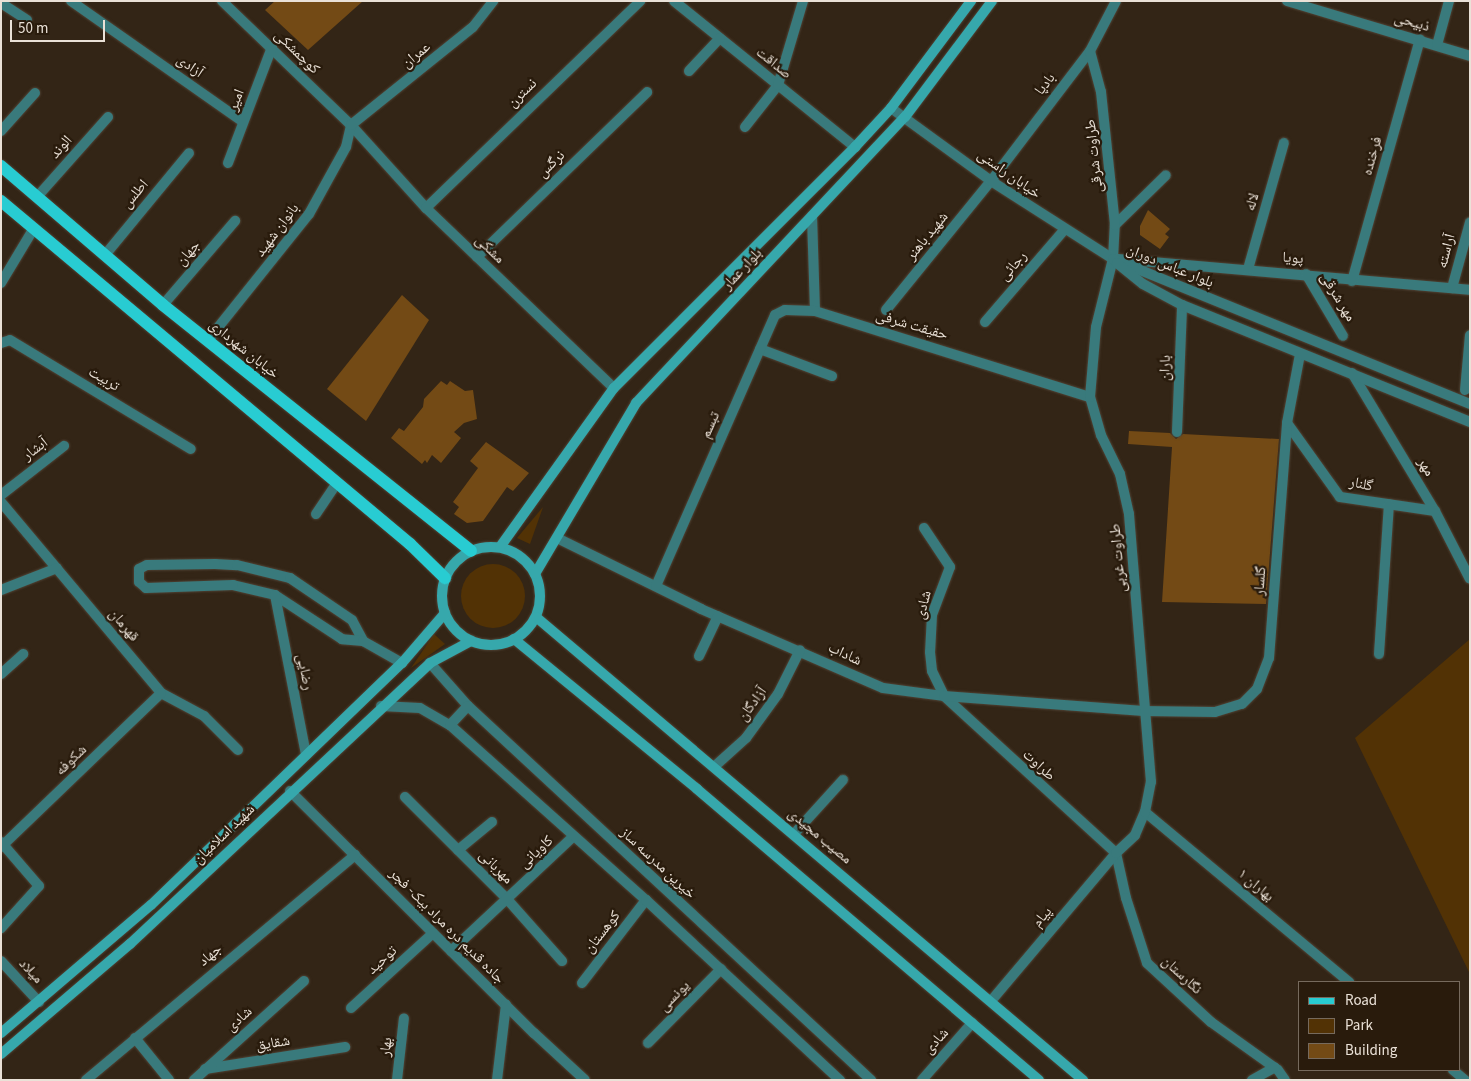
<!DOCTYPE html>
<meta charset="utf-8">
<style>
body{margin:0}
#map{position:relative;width:1471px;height:1081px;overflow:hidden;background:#332516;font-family:"Source Sans 3","Noto Naskh Arabic",sans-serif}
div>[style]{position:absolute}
.green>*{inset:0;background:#523205}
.round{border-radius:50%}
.building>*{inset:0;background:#734a15}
.roads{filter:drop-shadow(0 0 1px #504335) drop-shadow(0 0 1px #504335)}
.minor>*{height:10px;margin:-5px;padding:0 5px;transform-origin:5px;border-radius:5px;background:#397a7c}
.tertiary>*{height:10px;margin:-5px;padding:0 5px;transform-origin:5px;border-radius:5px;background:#397a7c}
.secondary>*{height:10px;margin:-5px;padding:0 5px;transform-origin:5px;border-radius:5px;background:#36a8ac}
.secondary>.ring{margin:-5px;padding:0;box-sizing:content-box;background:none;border:10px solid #36a8ac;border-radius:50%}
.primary>*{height:12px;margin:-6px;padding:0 6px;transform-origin:6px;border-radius:6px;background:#28ccd2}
span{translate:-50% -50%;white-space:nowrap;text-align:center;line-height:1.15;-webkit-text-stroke:4.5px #291b0c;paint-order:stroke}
.street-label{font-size:15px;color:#eae1d7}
.frame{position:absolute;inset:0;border:2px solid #eae1d7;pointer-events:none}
.legend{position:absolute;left:1298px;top:981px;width:162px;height:90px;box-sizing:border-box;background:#291b0c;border:1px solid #766a5d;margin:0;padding:6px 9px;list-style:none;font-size:15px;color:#eae1d7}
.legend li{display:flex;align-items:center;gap:10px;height:25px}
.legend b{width:25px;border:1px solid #766a5d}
.scale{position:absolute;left:10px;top:20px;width:95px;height:22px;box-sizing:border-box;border:2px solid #eae1d7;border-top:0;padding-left:6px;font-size:15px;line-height:18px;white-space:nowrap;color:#eae1d7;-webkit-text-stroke:4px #291b0c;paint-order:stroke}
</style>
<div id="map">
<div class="green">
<i style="clip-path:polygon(543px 507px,530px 544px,517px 538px)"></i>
<i class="round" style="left:461px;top:564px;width:64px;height:64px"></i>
<i style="clip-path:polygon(434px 634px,445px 644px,411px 668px)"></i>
<i style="clip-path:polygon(1470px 639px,1470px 974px,1355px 738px)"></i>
</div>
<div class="building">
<i style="clip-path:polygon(275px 1px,363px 1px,308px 50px,265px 10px)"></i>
<i style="clip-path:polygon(1148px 210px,1170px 229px,1165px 234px,1169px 237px,1160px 249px,1140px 235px,1140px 226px)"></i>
<i style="clip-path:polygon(402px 295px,429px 320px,366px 421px,327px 389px)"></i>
<i style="clip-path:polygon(441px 381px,447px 385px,450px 381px,465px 391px,473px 390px,477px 419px,464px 423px,454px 432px,461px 438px,441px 463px,432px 455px,427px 463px,425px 460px,422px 464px,391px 438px,399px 428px,404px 431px,423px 407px,424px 399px)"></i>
<i style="clip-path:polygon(1129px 431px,1170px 433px,1176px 439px,1183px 434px,1279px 439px,1266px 604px,1162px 602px,1172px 447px,1128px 444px)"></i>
<i style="clip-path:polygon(486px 442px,529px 473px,513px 491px,507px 487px,483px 521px,467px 523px,454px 514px,459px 507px,453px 502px,478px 468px,470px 461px)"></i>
</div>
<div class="roads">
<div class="minor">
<i style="left:71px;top:1px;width:210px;rotate:35.1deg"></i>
<i style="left:222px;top:1px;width:179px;rotate:43.9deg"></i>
<i style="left:351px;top:125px;width:112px;rotate:47.9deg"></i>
<i style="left:426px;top:208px;width:260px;rotate:43.8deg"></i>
<i style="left:674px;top:1px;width:233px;rotate:38.9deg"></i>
<i style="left:1287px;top:1px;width:191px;rotate:16.7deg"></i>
<i style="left:1px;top:3px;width:31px;rotate:33deg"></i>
<i style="left:1437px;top:45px;width:46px;rotate:-74.7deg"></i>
<i style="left:689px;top:71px;width:45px;rotate:-46.8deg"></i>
<i style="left:745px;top:127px;width:53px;rotate:-51.8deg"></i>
<i style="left:778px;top:85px;width:88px;rotate:-73.4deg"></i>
<i style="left:1px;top:131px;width:51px;rotate:-48.2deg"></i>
<i style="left:228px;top:163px;width:124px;rotate:-69.2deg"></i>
<i style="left:37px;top:197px;width:107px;rotate:-48.4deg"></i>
<i style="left:426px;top:208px;width:298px;rotate:-44deg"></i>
<i style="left:812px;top:216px;width:95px;rotate:88.2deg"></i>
<i style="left:815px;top:311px;width:288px;rotate:17.4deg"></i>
<i style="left:1115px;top:225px;width:71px;rotate:-44.4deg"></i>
<i style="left:105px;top:255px;width:132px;rotate:-50.5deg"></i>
<i style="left:477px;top:257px;width:237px;rotate:-44.1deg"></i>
<i style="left:1117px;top:259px;width:354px;rotate:5deg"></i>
<i style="left:1248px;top:269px;width:131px;rotate:-74.1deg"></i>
<i style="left:1306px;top:274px;width:72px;rotate:59.2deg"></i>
<i style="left:1352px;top:281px;width:251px;rotate:-74.3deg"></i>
<i style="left:1px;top:283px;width:64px;rotate:-59deg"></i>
<i style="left:1452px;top:288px;width:68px;rotate:-74.7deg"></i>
<i style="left:163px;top:305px;width:111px;rotate:-49.4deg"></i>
<i style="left:886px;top:310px;width:166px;rotate:-50.9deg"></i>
<i style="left:991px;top:181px;width:163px;rotate:-52.7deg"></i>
<i style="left:1090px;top:51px;width:56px;rotate:-62.5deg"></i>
<i style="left:985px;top:322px;width:121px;rotate:-49.3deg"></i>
<i style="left:1px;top:343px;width:9px;rotate:-18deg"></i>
<i style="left:10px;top:340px;width:211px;rotate:31.1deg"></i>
<i style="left:760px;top:349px;width:77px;rotate:20.6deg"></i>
<i style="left:1352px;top:373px;width:161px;rotate:59deg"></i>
<i style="left:1435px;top:511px;width:76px;rotate:62.8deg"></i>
<i style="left:1465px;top:390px;width:55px;rotate:-84.8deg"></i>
<i style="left:1287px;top:423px;width:91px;rotate:54.4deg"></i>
<i style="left:1340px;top:497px;width:96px;rotate:8.4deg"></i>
<i style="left:1177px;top:432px;width:127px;rotate:-87.7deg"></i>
<i style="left:1px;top:495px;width:80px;rotate:-37.9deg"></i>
<i style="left:1px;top:502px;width:249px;rotate:50deg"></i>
<i style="left:161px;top:693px;width:49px;rotate:28.1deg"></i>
<i style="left:204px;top:716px;width:48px;rotate:45deg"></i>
<i style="left:316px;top:514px;width:37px;rotate:-56deg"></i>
<i style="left:924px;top:528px;width:47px;rotate:56.3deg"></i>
<i style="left:950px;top:567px;width:51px;rotate:110.6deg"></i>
<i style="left:932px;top:615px;width:37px;rotate:93deg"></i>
<i style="left:930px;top:652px;width:19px;rotate:84deg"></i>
<i style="left:932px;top:671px;width:28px;rotate:64deg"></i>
<i style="left:944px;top:696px;width:233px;rotate:42.4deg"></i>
<i style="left:557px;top:538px;width:161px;rotate:26.2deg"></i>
<i style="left:701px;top:609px;width:198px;rotate:23.5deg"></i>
<i style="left:883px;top:688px;width:62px;rotate:7.5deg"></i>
<i style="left:944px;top:696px;width:200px;rotate:4.3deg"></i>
<i style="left:1143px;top:711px;width:72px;rotate:0.8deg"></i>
<i style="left:1215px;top:712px;width:28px;rotate:-17deg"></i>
<i style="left:1242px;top:704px;width:21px;rotate:-45deg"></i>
<i style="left:1257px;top:689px;width:33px;rotate:-69deg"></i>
<i style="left:1269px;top:658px;width:236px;rotate:-85.6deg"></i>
<i style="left:1287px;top:423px;width:70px;rotate:-79.3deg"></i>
<i style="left:215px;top:564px;width:22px;rotate:3deg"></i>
<i style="left:237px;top:565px;width:55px;rotate:13.8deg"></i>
<i style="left:290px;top:578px;width:75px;rotate:34.1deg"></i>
<i style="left:352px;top:620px;width:24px;rotate:62deg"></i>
<i style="left:363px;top:641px;width:21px;rotate:-175deg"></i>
<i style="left:342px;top:639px;width:80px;rotate:-146.7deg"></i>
<i style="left:275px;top:595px;width:43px;rotate:-166.6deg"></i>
<i style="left:233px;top:585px;width:87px;rotate:178deg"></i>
<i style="left:146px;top:588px;width:9px;rotate:-139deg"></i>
<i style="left:139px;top:582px;width:13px;rotate:-90deg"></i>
<i style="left:139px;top:569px;width:9px;rotate:-27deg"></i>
<i style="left:147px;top:565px;width:68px;rotate:-0.8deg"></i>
<i style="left:656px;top:586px;width:296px;rotate:-66.3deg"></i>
<i style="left:775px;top:315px;width:11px;rotate:-27deg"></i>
<i style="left:785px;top:310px;width:30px;rotate:2deg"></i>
<i style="left:1px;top:590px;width:60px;rotate:-21.4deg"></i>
<i style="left:275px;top:595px;width:163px;rotate:79deg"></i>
<i style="left:363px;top:641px;width:45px;rotate:29.4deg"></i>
<i style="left:1379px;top:654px;width:150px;rotate:-86.2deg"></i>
<i style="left:699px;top:656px;width:44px;rotate:-64.6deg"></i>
<i style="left:1px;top:674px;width:30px;rotate:-42deg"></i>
<i style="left:715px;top:766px;width:42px;rotate:-42.1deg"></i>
<i style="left:746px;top:738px;width:54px;rotate:-54deg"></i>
<i style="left:778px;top:694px;width:49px;rotate:-63.4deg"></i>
<i style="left:290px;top:791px;width:344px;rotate:44.8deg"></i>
<i style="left:534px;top:1033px;width:69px;rotate:42.7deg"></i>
<i style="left:405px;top:797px;width:144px;rotate:45deg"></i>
<i style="left:507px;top:899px;width:83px;rotate:48.4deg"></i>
<i style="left:1145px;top:812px;width:266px;rotate:39.8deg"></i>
<i style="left:794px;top:834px;width:73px;rotate:-47.8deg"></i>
<i style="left:1px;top:842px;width:58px;rotate:49.2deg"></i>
<i style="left:39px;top:886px;width:57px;rotate:132.1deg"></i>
<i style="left:1px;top:847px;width:222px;rotate:-43.9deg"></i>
<i style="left:458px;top:850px;width:44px;rotate:-39.5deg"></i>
<i style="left:1116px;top:853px;width:46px;rotate:77.5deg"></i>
<i style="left:1126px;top:898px;width:68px;rotate:72.1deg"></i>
<i style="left:1147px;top:963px;width:87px;rotate:42.7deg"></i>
<i style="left:1211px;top:1022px;width:82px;rotate:35.6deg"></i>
<i style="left:1278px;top:1070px;width:12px;rotate:55deg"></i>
<i style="left:451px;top:951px;width:168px;rotate:-43.1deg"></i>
<i style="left:1px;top:961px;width:56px;rotate:47.2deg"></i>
<i style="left:582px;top:983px;width:105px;rotate:-52.4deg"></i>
<i style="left:991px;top:1001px;width:194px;rotate:-49.8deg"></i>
<i style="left:1116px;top:853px;width:26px;rotate:-43deg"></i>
<i style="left:1135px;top:835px;width:25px;rotate:-67deg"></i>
<i style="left:1145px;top:812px;width:31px;rotate:-79deg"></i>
<i style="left:1151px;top:782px;width:269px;rotate:-94.7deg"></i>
<i style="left:1129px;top:514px;width:41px;rotate:-102.7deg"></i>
<i style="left:1120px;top:474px;width:43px;rotate:-116deg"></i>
<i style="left:1101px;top:435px;width:40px;rotate:-106deg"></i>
<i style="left:1090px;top:397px;width:70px;rotate:-85.1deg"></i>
<i style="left:1096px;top:327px;width:70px;rotate:-76deg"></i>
<i style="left:1113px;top:259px;width:34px;rotate:-87deg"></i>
<i style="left:1115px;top:225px;width:134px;rotate:-96deg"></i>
<i style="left:1101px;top:92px;width:42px;rotate:-105deg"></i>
<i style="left:351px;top:1008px;width:111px;rotate:-42.4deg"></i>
<i style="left:135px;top:1038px;width:54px;rotate:51deg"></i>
<i style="left:648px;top:1043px;width:104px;rotate:-45.4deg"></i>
<i style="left:205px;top:1069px;width:142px;rotate:-8.9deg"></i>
<i style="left:1453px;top:1070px;width:16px;rotate:40deg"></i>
<i style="left:86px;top:1080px;width:351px;rotate:-39.9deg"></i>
<i style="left:194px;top:1080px;width:148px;rotate:-42deg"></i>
<i style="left:397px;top:1080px;width:62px;rotate:-83.6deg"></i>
<i style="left:497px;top:1080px;width:76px;rotate:-83.2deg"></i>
<i style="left:922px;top:1080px;width:76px;rotate:-48.7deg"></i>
<i style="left:1252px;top:1080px;width:26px;rotate:-29deg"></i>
</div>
<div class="tertiary">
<i style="left:891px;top:108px;width:124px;rotate:36.1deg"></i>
<i style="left:991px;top:181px;width:145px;rotate:32.6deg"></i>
<i style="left:1113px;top:259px;width:385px;rotate:22.1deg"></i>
<i style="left:1117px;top:263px;width:33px;rotate:39deg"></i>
<i style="left:1143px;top:284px;width:44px;rotate:28.3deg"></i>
<i style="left:1182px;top:305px;width:311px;rotate:22.1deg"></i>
<i style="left:208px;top:340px;width:161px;rotate:-51.3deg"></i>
<i style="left:309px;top:214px;width:77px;rotate:-61.1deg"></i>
<i style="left:346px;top:147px;width:23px;rotate:-77deg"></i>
<i style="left:351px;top:125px;width:156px;rotate:-38.8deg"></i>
<i style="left:473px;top:27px;width:33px;rotate:-52deg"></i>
<i style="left:430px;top:663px;width:57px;rotate:48.5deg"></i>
<i style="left:468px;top:706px;width:550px;rotate:42.86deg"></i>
<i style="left:381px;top:706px;width:39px;rotate:3deg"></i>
<i style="left:420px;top:708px;width:34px;rotate:30deg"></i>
<i style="left:450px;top:725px;width:263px;rotate:41.8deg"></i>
<i style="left:646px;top:900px;width:265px;rotate:42.9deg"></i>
<i style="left:450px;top:725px;width:26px;rotate:-47deg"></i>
</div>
<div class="secondary">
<i class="ring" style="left:442px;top:547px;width:88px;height:88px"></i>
<i style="left:500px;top:547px;width:196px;rotate:-54.4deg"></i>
<i style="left:614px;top:388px;width:341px;rotate:-45deg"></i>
<i style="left:855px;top:147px;width:53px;rotate:-47.3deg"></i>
<i style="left:891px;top:108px;width:134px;rotate:-53.2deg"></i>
<i style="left:535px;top:574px;width:199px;rotate:-59.4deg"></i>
<i style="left:636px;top:403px;width:393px;rotate:-46.8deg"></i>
<i style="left:905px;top:117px;width:145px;rotate:-53.1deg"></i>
<i style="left:536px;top:617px;width:717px;rotate:40.25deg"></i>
<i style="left:514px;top:639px;width:237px;rotate:39.3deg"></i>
<i style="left:697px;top:789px;width:449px;rotate:40.4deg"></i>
<i style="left:1px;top:1033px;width:197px;rotate:-40.5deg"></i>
<i style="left:151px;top:905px;width:349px;rotate:-44deg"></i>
<i style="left:402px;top:663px;width:66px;rotate:-49.3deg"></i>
<i style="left:1px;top:1054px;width:170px;rotate:-40.5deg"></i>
<i style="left:130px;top:944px;width:411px;rotate:-43.1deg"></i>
<i style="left:430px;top:663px;width:47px;rotate:-28.2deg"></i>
</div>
<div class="primary">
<i style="left:1px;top:166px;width:213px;rotate:40.6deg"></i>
<i style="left:163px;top:305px;width:394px;rotate:38.6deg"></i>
<i style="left:1px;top:201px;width:534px;rotate:39.98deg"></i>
<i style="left:410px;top:544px;width:49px;rotate:44.2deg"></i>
</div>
</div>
<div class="street-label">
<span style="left:1412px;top:22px;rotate:16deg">ذبیحی</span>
<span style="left:297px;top:52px;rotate:44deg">کوچمشکی</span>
<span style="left:416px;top:55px;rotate:-39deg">عمران</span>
<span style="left:774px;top:63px;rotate:39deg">صداقت</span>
<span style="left:190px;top:66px;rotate:35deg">آزادی</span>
<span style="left:1045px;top:84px;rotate:-53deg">بادپا</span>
<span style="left:522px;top:93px;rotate:-44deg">نسترن</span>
<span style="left:236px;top:100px;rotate:-69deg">امیر</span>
<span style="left:61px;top:147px;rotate:-49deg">الوند</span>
<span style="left:1094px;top:156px;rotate:-96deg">طراوت شرقی</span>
<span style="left:1372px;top:156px;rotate:-74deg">فرخنده</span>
<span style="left:551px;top:164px;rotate:-44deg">نرگس</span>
<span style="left:1009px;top:174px;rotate:35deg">خیابان راستی</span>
<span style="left:135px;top:194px;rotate:-50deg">اطلس</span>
<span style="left:1252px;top:202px;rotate:-74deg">لاله</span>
<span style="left:277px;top:230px;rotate:-53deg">بانوان شهید</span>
<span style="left:927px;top:236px;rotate:-51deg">شهید باهنر</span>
<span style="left:490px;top:249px;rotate:44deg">مشکی</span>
<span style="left:1446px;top:251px;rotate:-75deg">آراسته</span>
<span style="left:188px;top:253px;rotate:-49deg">جهان</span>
<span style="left:1293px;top:258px;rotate:5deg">پویا</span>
<span style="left:1013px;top:266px;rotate:-49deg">رجائی</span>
<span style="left:1170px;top:266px;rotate:22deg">بلوار عباس دوران</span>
<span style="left:742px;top:269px;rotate:-47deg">بلوار عمار</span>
<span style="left:1338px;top:297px;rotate:59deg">مهر شرقی</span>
<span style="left:912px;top:325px;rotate:16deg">حقیقت شرفی</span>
<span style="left:244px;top:349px;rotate:39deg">خیابان شهرداری</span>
<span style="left:1165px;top:368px;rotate:-88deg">باران</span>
<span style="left:104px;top:379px;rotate:31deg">تربیت</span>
<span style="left:710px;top:425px;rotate:-66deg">تبسم</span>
<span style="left:35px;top:449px;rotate:-37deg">آبشار</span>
<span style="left:1426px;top:467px;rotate:59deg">مهر</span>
<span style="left:1361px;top:484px;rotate:11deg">گلنار</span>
<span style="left:1118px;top:558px;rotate:-95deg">طراوت غربی</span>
<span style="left:1260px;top:581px;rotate:-86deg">گلسار</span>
<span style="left:923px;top:605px;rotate:-76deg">شادی</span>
<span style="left:124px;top:625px;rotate:50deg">قهرمان</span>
<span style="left:845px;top:654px;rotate:25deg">شاداب</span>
<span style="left:305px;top:672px;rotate:79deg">رضایی</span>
<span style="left:752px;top:704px;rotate:-54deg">آزادگان</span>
<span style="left:71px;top:760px;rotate:-44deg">شکوفه</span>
<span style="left:1039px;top:765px;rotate:43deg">طراوت</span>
<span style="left:224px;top:834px;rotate:-44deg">شهید اسلامیان</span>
<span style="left:820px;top:836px;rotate:40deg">مصیب مجیدی</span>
<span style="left:536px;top:852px;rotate:-43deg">کاویانی</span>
<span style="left:658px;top:863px;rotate:43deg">خیرین مدرسه ساز</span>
<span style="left:496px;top:867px;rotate:45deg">مهربانی</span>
<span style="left:1256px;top:885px;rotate:40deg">بهاران ۱</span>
<span style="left:1042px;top:917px;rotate:-50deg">پیام</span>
<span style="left:447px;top:926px;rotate:45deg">جاده قدیم دره مراد بیک- فجر</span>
<span style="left:602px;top:932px;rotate:-52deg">کوهستان</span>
<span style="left:210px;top:955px;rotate:-40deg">جهاد</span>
<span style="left:382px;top:960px;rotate:-42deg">توحید</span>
<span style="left:31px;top:971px;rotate:47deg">میلاد</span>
<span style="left:1182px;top:975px;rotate:43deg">نگارستان</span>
<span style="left:674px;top:996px;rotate:-45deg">یونسی</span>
<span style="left:239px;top:1019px;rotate:-42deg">شادی</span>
<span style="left:936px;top:1041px;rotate:-48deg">شادی</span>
<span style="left:273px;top:1043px;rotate:-9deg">شقایق</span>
<span style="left:386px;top:1047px;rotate:-83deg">بهار</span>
</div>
<div class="frame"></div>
<ul class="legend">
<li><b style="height:6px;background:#28ccd2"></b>Road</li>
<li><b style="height:14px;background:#523205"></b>Park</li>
<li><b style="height:14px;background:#734a15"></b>Building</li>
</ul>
<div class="scale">50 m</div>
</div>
